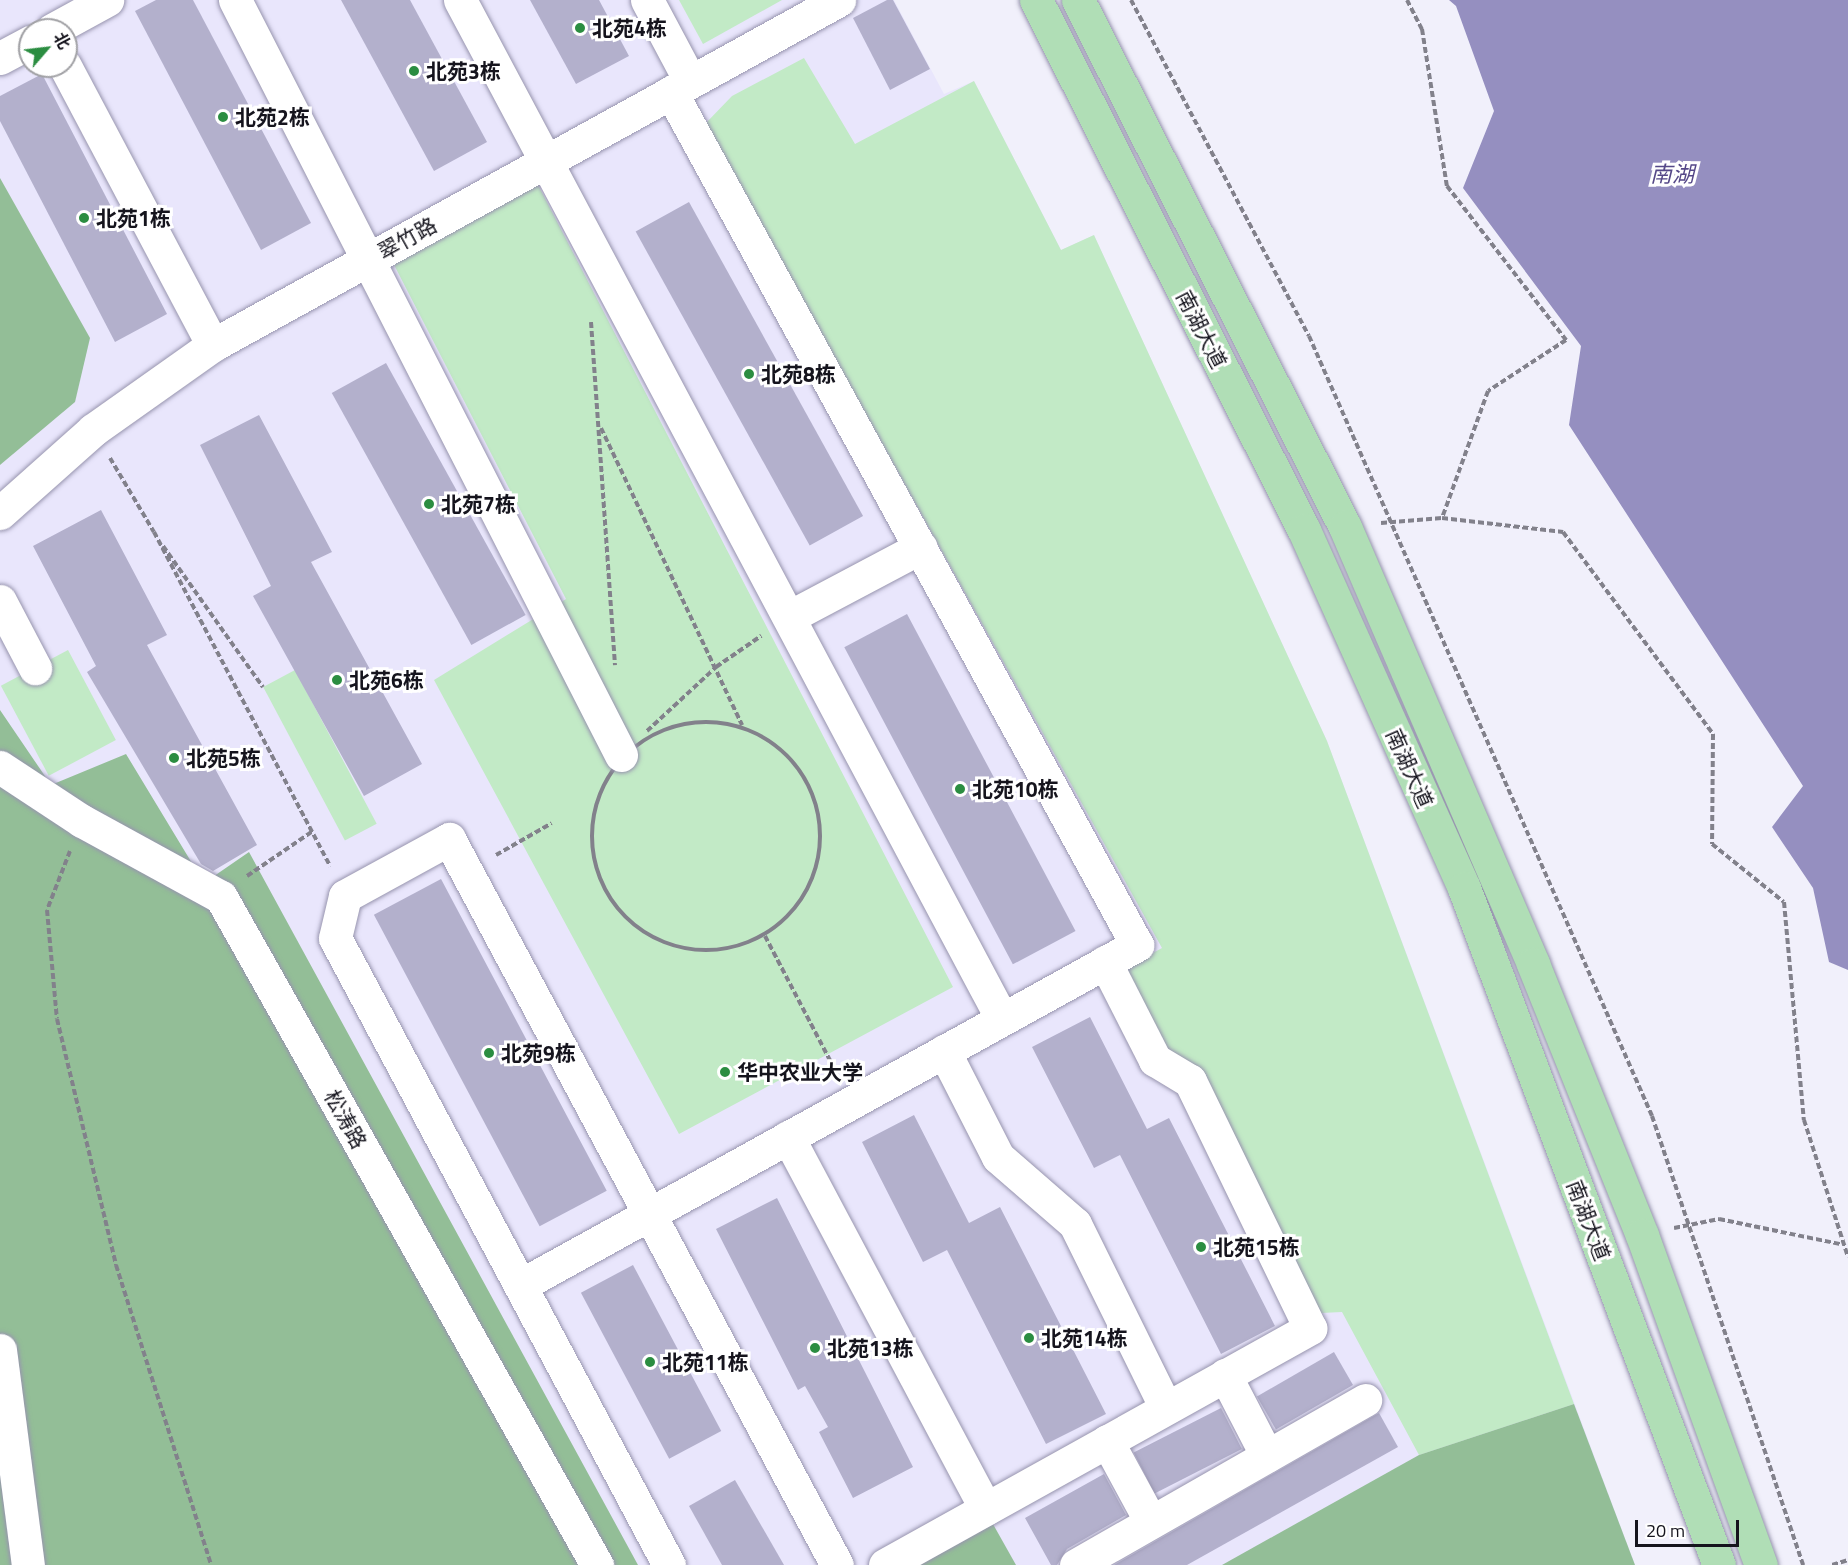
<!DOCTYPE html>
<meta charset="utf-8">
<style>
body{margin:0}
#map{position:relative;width:1848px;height:1565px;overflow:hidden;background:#f1f0fb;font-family:"Titillium Web","Noto Sans SC",sans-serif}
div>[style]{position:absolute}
.built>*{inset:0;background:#e9e6fc}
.green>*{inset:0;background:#c2eac6;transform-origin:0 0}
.forest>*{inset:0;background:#93be97}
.water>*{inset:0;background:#958fc0}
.building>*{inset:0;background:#b3b0cc;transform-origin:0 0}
.path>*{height:4px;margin-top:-2px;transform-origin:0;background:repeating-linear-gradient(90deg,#82818b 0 6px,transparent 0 9px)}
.path>.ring{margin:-2px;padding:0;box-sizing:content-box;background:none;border:4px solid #82818b;border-radius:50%}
.roads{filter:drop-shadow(0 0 2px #9794ae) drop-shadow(0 0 2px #9794ae)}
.minor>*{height:33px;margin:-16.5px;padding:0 16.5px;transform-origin:16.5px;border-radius:16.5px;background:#fff}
.major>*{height:33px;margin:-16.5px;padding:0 16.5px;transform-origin:16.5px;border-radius:16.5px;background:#b0deb6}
.dots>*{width:16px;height:16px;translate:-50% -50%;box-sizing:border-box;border:3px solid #fff;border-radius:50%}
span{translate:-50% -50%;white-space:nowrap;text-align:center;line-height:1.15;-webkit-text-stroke:6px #fff;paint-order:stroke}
.poi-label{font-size:21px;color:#15141d;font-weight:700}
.left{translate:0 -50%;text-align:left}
.street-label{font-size:21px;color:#15141d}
.water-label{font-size:22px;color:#554888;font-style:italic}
.north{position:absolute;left:18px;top:18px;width:60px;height:60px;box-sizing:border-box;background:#fff;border:2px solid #a1a1a5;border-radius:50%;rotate:62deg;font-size:16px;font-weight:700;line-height:24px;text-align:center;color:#15141d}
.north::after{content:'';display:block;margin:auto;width:21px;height:27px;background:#2b8d41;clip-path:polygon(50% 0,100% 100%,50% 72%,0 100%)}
.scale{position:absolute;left:1635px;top:1520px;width:104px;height:27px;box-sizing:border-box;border:3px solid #15141d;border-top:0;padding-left:8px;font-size:18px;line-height:21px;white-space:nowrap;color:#15141d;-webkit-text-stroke:4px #fff;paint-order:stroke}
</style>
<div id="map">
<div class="built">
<i style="clip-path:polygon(evenodd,0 0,894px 0,944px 94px,974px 81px,1061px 250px,1094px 235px,1327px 741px,1635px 1565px,0 1565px,0 0,30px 30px,66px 30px,66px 66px,30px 66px,30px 30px)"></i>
</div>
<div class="green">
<i style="clip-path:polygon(679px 0,782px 0,703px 44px)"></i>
<i style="clip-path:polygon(804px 58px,855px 144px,974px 81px,1061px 250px,1094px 235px,1327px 741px,1574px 1404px,1419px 1455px,1342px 1312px,1321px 1313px,1166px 1054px,1123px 969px,1162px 948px,705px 124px,732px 96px)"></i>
<i style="clip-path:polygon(534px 177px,953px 987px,679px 1134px,434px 680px,566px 599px,390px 257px)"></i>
<i style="left:68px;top:650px;width:102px;height:76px;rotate:62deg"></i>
<i style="left:295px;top:670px;width:174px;height:36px;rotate:62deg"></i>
</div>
<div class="forest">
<i style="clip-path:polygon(0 178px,90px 338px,75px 402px,0 465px)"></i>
<i style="clip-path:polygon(0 710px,51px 785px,126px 754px,204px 883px,249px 852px,638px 1565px,0 1565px)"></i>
<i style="clip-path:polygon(1574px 1404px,1635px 1565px,1222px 1565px,1419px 1455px)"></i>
<i style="clip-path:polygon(989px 1517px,1016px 1565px,907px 1565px)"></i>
</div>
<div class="water">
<i style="clip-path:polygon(1449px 0,1848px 0,1848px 970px,1829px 962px,1813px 888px,1772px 827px,1803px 786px,1569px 425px,1581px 346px,1463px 188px,1494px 111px,1456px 6px)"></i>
</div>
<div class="building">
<i style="clip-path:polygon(156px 0,193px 0,311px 223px,261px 250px,135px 11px)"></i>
<i style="clip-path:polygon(341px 0,410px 0,487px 142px,434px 171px)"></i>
<i style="clip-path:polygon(530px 0,599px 0,629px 56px,576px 84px)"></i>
<i style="clip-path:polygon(887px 0,893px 0,930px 69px,890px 90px,853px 18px)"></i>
<i style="clip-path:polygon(42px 74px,167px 314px,115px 342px,0 121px,0 96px)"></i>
<i style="left:689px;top:202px;width:359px;height:61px;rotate:61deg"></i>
<i style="left:386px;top:363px;width:288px;height:62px;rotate:61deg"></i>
<i style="clip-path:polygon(259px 415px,332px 552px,311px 562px,422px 764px,364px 796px,253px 596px,271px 586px,200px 445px)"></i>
<i style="clip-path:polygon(101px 510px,167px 635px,147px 645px,257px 845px,213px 871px,201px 864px,87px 672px,96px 666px,33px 546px)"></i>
<i style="left:907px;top:614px;width:359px;height:71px;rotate:62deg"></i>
<i style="left:441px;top:879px;width:353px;height:76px;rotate:62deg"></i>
<i style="clip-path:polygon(1090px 1017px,1147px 1129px,1169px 1118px,1275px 1326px,1221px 1354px,1120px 1155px,1094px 1168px,1032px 1047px)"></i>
<i style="clip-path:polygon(914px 1115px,969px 1223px,1000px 1207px,1106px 1414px,1046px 1444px,947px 1250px,923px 1262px,862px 1142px)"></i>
<i style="clip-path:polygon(777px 1198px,913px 1467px,853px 1498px,819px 1432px,828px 1427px,805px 1386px,798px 1390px,716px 1229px)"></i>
<i style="left:633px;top:1265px;width:188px;height:59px;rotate:62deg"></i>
<i style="left:1334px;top:1352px;width:38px;height:89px;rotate:60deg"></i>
<i style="left:1221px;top:1408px;width:46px;height:98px;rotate:63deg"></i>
<i style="clip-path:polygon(1379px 1413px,1398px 1447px,1187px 1565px,1114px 1565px)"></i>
<i style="clip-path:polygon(1104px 1474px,1126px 1515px,1067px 1549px,1057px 1565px,1051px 1565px,1025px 1518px)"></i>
<i style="clip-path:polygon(735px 1480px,784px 1565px,722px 1565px,689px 1506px)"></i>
</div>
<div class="path">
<i style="left:1131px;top:0;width:380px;rotate:62.1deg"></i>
<i style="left:1309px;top:336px;width:852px;rotate:66.26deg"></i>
<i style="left:1652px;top:1116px;width:474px;rotate:71.4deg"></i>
<i style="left:1407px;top:0;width:33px;rotate:63deg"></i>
<i style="left:1422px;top:29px;width:159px;rotate:81deg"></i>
<i style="left:1447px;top:186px;width:195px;rotate:52.3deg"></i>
<i style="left:1566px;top:340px;width:93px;rotate:146.8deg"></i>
<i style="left:1488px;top:391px;width:135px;rotate:109.9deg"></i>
<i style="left:1442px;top:518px;width:122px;rotate:6.6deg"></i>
<i style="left:1563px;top:532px;width:252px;rotate:53.4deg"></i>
<i style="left:1713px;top:734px;width:110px;rotate:90.5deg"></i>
<i style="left:1712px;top:844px;width:92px;rotate:38.9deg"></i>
<i style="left:1784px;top:902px;width:219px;rotate:84.8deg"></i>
<i style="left:1804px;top:1120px;width:144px;rotate:72.2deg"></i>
<i style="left:591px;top:322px;width:344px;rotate:86deg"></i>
<i style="left:601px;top:428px;width:329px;rotate:64.6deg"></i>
<i style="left:110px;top:458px;width:86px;rotate:59.3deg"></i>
<i style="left:154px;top:532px;width:378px;rotate:62.2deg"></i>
<i style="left:1381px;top:523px;width:61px;rotate:-4.7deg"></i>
<i style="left:163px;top:546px;width:173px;rotate:54.7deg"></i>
<i class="ring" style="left:592px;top:722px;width:224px;height:224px"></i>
<i style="left:647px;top:731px;width:94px;rotate:-42.8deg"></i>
<i style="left:716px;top:667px;width:55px;rotate:-34.6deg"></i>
<i style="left:70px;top:851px;width:63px;rotate:111.3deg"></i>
<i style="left:47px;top:910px;width:109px;rotate:84.8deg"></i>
<i style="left:57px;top:1019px;width:253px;rotate:76.5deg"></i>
<i style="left:116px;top:1265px;width:315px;rotate:72.4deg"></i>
<i style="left:496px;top:855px;width:64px;rotate:-29.7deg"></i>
<i style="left:247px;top:876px;width:80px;rotate:-34.3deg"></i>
<i style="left:765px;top:936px;width:156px;rotate:62.4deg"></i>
<i style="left:1674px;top:1228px;width:46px;rotate:-11.3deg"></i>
<i style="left:1719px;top:1219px;width:124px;rotate:11.7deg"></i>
<i style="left:1832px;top:1565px;width:17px;rotate:-17deg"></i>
</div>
<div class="roads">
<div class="minor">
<i style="left:235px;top:0;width:848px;rotate:62.92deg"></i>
<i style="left:460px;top:0;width:1154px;rotate:61.99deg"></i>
<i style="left:647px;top:0;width:92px;rotate:62deg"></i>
<i style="left:52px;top:30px;width:63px;rotate:-28.6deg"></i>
<i style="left:0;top:58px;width:34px;rotate:-28deg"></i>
<i style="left:65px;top:66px;width:316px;rotate:62.1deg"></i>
<i style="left:0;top:513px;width:125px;rotate:-41.7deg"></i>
<i style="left:93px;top:430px;width:147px;rotate:-35.3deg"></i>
<i style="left:213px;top:345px;width:715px;rotate:-28.86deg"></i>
<i style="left:0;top:601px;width:76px;rotate:62.4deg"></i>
<i style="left:789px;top:617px;width:149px;rotate:-27.9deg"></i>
<i style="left:0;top:767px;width:98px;rotate:33.4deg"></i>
<i style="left:82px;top:821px;width:158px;rotate:28.7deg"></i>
<i style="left:221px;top:897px;width:767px;rotate:60.63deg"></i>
<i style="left:944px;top:1051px;width:119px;rotate:63deg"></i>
<i style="left:998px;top:1157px;width:102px;rotate:41deg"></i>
<i style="left:1075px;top:1224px;width:205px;rotate:63.7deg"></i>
<i style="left:788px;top:1137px;width:421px;rotate:62deg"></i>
<i style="left:521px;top:1285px;width:704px;rotate:-28.9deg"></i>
<i style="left:1137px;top:945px;width:972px;rotate:-118.65deg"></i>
<i style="left:0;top:1350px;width:217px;rotate:82.6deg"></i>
<i style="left:1225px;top:1375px;width:91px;rotate:62.6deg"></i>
<i style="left:1107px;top:1441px;width:92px;rotate:61.5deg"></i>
<i style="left:669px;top:1565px;width:710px;rotate:-118.04deg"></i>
<i style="left:335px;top:938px;width:43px;rotate:-76.6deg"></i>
<i style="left:345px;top:896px;width:119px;rotate:-28.7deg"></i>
<i style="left:449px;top:839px;width:823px;rotate:61.88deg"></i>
<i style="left:885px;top:1565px;width:487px;rotate:-29.1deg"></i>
<i style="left:1310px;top:1328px;width:275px;rotate:-115.9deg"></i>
<i style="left:1190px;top:1081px;width:41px;rotate:-149deg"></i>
<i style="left:1155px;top:1060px;width:110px;rotate:-117deg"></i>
<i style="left:1076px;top:1565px;width:333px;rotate:-29.7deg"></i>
</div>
<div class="major">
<i style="left:1036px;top:0;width:594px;rotate:63.18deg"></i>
<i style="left:1304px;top:530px;width:392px;rotate:65.9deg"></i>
<i style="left:1464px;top:888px;width:723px;rotate:69.36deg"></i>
<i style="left:1078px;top:0;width:591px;rotate:63.13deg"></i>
<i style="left:1345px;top:527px;width:476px;rotate:66.7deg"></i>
<i style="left:1533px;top:964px;width:292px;rotate:68.1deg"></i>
<i style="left:1642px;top:1235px;width:351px;rotate:70.2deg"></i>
</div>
</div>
<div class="dots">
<i style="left:580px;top:28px;background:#2b8d41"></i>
<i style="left:414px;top:71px;background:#2b8d41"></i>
<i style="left:223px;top:117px;background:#2b8d41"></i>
<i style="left:84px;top:218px;background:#2b8d41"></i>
<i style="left:749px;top:374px;background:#2b8d41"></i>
<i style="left:429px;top:504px;background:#2b8d41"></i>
<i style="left:337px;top:680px;background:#2b8d41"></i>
<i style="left:174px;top:758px;background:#2b8d41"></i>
<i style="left:960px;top:789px;background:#2b8d41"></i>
<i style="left:489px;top:1053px;background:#2b8d41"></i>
<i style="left:725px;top:1072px;background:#2b8d41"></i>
<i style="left:1201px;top:1247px;background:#2b8d41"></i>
<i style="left:1029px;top:1338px;background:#2b8d41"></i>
<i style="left:815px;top:1348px;background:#2b8d41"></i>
<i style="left:650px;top:1362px;background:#2b8d41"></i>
</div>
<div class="poi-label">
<span class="left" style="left:592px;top:28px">北苑4栋</span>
<span class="left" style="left:426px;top:71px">北苑3栋</span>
<span class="left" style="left:235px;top:117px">北苑2栋</span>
<span class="left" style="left:96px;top:218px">北苑1栋</span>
<span class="left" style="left:761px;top:374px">北苑8栋</span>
<span class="left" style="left:441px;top:504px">北苑7栋</span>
<span class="left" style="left:349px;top:680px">北苑6栋</span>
<span class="left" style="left:186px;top:758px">北苑5栋</span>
<span class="left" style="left:972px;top:789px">北苑10栋</span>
<span class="left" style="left:501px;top:1053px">北苑9栋</span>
<span class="left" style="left:737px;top:1072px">华中农业大学</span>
<span class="left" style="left:1213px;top:1247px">北苑15栋</span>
<span class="left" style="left:1041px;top:1338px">北苑14栋</span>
<span class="left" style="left:827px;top:1348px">北苑13栋</span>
<span class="left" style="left:662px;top:1362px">北苑11栋</span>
</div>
<div class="street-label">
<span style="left:407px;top:238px;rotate:-29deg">翠竹路</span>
<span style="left:1202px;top:329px;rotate:63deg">南湖大道</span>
<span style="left:1410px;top:768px;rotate:66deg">南湖大道</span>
<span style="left:346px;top:1119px;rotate:61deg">松涛路</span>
<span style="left:1589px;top:1220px;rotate:69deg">南湖大道</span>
</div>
<div class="water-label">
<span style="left:1672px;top:175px">南湖</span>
</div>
<div class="north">北</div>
<div class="scale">20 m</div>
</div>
